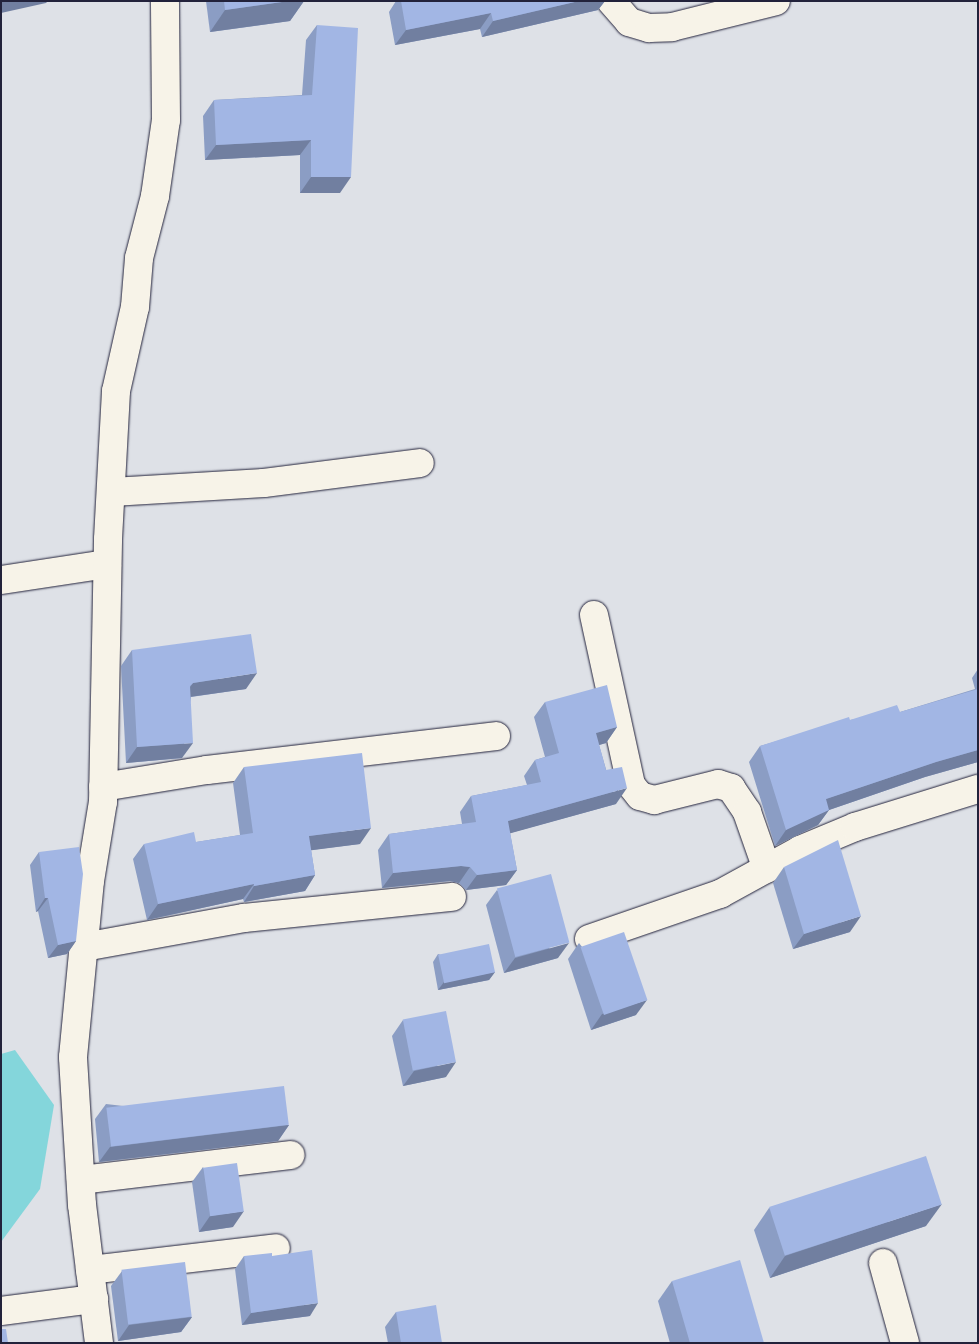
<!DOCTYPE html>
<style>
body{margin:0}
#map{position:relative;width:979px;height:1344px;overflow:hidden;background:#dee1e7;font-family:Mali,sans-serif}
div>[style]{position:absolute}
.water>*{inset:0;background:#84d6db}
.roads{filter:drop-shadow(0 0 1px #22223b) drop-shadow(0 0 1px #22223b)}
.street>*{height:28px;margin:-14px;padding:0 14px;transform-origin:14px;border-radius:14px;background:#f7f3e8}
.secondary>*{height:28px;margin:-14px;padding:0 14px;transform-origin:14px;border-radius:14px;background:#f7f3e8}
.wall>*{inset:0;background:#8b9dc4}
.shaded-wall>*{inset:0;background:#717fa0}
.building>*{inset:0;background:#a2b6e4;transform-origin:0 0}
span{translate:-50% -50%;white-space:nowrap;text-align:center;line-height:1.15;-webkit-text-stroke:4px #f7f3e8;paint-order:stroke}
.frame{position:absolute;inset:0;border:2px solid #22223b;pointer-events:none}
</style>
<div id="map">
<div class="water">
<i style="clip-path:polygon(15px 1050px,54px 1105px,40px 1189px,1px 1242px,1px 1054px)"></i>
</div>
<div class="roads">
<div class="street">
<i style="left:611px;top:1px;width:28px;rotate:49deg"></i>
<i style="left:629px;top:22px;width:21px;rotate:17deg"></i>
<i style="left:649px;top:28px;width:23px;rotate:-2deg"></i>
<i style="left:672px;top:27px;width:107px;rotate:-14deg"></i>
<i style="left:112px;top:492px;width:152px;rotate:-3.4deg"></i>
<i style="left:264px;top:483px;width:157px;rotate:-7.3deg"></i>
<i style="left:1px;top:580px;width:107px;rotate:-8.6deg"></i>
<i style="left:594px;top:615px;width:174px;rotate:77.7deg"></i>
<i style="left:631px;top:785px;width:14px;rotate:51deg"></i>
<i style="left:640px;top:796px;width:15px;rotate:16deg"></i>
<i style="left:654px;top:800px;width:66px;rotate:-14deg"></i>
<i style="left:718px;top:784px;width:14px;rotate:17deg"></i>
<i style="left:731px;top:788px;width:29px;rotate:56deg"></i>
<i style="left:747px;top:812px;width:60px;rotate:70.7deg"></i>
<i style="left:103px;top:787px;width:105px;rotate:-9.3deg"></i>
<i style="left:207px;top:770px;width:291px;rotate:-6.7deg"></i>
<i style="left:589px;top:939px;width:139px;rotate:-19deg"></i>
<i style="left:720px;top:894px;width:91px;rotate:-28.8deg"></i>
<i style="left:800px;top:850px;width:60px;rotate:-22.7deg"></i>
<i style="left:855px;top:827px;width:129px;rotate:-17.2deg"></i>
<i style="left:84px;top:947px;width:163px;rotate:-10.3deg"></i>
<i style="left:244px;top:918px;width:209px;rotate:-5.8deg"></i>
<i style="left:81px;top:1180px;width:211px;rotate:-6.8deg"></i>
<i style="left:883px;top:1263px;width:83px;rotate:74.6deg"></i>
<i style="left:90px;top:1270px;width:187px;rotate:-6.7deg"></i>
<i style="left:1px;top:1311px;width:94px;rotate:-7.4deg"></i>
</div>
<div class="secondary">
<i style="left:99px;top:1343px;width:139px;rotate:-97deg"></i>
<i style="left:82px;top:1205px;width:148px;rotate:-93.5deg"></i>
<i style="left:73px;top:1057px;width:177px;rotate:-84.5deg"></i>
<i style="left:90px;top:881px;width:80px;rotate:-80.7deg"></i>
<i style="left:103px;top:802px;width:263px;rotate:-88.9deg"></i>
<i style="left:108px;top:539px;width:148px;rotate:-86.9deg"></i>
<i style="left:116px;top:391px;width:86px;rotate:-77.3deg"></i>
<i style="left:135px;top:307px;width:49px;rotate:-85.3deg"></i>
<i style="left:139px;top:258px;width:64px;rotate:-75.5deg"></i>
<i style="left:155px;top:196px;width:77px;rotate:-81.8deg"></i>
<i style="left:166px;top:120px;width:119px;rotate:-90.5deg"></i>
</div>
</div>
<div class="wall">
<i style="clip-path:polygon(206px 1px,304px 1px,290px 21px,210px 32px)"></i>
<i style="clip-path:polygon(396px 1px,605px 1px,598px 10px,482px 37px,480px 29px,395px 45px,389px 12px)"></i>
<i style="clip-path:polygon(317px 25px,340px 193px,300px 193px,300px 155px,205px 160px,203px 116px,214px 100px,302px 95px,306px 40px)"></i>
<i style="clip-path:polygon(132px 650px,246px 689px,191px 697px,182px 758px,126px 763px,121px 666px)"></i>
<i style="clip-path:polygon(978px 669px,978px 762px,925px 777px,829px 810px,818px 825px,775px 846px,749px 762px,760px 746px,850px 720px,900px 712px,975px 689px,972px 678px)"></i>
<i style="clip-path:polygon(545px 702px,617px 727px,606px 743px,599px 745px,616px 804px,510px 833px,517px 870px,506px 885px,466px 890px,459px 883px,450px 881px,382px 888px,378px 850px,389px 834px,462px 824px,460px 812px,471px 796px,527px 785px,524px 776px,535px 760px,545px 757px,534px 717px)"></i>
<i style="clip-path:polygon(244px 767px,360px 844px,311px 850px,315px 875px,305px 891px,244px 902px,243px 899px,147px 920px,133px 859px,144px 844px,196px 842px,240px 835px,233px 783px)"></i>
<i style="clip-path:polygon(39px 852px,76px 941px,67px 954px,48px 958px,38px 911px,36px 912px,30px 865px)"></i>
<i style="clip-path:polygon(784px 867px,850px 932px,793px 949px,773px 883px)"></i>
<i style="clip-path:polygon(497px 890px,558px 958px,504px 973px,486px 905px)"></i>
<i style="clip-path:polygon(579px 943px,636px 1015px,591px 1030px,568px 959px)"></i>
<i style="clip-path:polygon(438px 954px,495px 972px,489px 980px,438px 990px,433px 962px)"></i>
<i style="clip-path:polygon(403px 1020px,446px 1077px,403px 1086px,392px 1036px)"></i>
<i style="clip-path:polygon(106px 1104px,289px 1125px,278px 1141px,99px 1162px,95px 1119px)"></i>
<i style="clip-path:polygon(203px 1167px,233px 1227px,199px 1232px,192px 1182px)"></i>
<i style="clip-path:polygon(769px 1208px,926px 1226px,770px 1278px,754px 1230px)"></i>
<i style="clip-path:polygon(244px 1256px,272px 1256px,310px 1316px,242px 1325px,235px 1269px)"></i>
<i style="clip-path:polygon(122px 1271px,192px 1317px,181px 1332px,118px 1341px,111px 1286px)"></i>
<i style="clip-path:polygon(672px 1281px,764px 1343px,670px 1343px,658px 1301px)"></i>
<i style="clip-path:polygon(396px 1312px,442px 1343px,388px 1343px,385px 1327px)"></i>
</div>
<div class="shaded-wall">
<i style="clip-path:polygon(1px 1px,48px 1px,46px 3px,1px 13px)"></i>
<i style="clip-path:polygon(289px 1px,304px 1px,290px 21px,210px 32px,225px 10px)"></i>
<i style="clip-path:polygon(579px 1px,605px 1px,598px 10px,482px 37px,493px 21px)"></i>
<i style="clip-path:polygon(491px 13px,480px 29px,395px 45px,406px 30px)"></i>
<i style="clip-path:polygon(311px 140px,300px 155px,205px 160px,216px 145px)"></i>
<i style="clip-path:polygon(311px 177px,351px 177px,340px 193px,300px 193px)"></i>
<i style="clip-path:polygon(257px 673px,246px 689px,182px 698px,180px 701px,193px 683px)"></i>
<i style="clip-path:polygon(617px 727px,606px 743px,585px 749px,596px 733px)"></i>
<i style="clip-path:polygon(193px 743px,182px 758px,126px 763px,137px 747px)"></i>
<i style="clip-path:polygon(978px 750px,978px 762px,925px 777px,829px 810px,818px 825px,775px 846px,786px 830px,826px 799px,936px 762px)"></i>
<i style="clip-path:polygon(627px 788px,616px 804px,497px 837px,508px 821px)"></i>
<i style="clip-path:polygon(371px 828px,360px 844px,298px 852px,309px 836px)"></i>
<i style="clip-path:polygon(461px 866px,470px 867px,459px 883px,450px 881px,382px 888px,393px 873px)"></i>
<i style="clip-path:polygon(517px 870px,506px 885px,466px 890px,477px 875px)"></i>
<i style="clip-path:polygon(315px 875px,305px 891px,244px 902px,254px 886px)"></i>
<i style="clip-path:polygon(254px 884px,243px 899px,147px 920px,158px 904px)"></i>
<i style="clip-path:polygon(45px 898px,48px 898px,38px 911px,36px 912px)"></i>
<i style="clip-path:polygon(861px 916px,850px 932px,793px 949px,804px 934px)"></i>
<i style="clip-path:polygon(76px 941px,67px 954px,48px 958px,58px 945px)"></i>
<i style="clip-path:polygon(569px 943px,558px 958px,504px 973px,515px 958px)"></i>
<i style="clip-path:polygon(495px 972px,489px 980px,438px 990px,444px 982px)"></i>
<i style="clip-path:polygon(647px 1000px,636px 1015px,591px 1030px,602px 1014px)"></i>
<i style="clip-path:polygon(456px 1062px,446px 1077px,403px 1086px,414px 1071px)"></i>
<i style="clip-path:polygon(289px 1125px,278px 1141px,99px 1162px,110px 1147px)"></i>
<i style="clip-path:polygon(942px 1204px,926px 1226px,770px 1278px,785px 1256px)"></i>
<i style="clip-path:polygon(244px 1211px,233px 1227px,199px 1232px,210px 1216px)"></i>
<i style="clip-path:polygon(318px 1303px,310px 1316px,242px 1325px,251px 1313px)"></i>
<i style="clip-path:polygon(192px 1317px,181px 1332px,118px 1341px,129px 1325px)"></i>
</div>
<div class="building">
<i style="clip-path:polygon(224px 1px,289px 1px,225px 10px)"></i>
<i style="clip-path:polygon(401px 1px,579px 1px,493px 21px,491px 13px,406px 30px)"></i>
<i style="clip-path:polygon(317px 25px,358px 28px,351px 177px,311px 177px,311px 140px,216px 145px,214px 100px,312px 95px)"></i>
<i style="clip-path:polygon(251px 634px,257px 673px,193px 683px,190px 686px,193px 743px,137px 747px,132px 650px)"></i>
<i style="clip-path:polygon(607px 685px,617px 727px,596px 733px,606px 770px,622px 767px,627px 788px,508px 821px,517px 870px,477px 875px,470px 867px,461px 866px,393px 873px,389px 834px,476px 822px,471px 796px,541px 782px,535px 760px,559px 753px,545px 702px)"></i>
<i style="clip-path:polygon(978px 689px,978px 750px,936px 762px,826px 799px,829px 810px,786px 830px,760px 746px,849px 717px,850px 720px,897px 705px,900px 712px)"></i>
<i style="clip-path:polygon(362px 753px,371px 828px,309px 836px,315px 875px,254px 886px,254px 884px,158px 904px,144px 844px,194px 832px,196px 842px,253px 833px,244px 767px)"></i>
<i style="clip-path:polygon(838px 840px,861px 916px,804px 934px,784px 867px)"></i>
<i style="clip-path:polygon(79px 847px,83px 874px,76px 941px,58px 945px,48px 898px,45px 898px,39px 852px)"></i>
<i style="left:551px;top:874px;width:71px;height:56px;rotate:75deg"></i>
<i style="left:624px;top:932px;width:72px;height:46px;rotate:71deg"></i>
<i style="left:489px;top:944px;width:29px;height:52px;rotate:78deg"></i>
<i style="left:446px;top:1011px;width:52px;height:44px;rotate:79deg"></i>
<i style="left:284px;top:1086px;width:39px;height:179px;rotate:83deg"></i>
<i style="left:926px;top:1156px;width:51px;height:165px;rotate:72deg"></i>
<i style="left:237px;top:1163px;width:49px;height:34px;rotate:82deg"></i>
<i style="clip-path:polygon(312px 1250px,318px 1303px,251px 1313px,244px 1256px,272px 1253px,272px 1256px)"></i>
<i style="clip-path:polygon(740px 1260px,764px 1343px,690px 1343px,672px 1281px)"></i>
<i style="left:185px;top:1262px;width:55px;height:64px;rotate:83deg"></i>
<i style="clip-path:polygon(436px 1305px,442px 1343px,401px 1343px,396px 1312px)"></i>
<i style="clip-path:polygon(1px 1329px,6px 1329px,8px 1343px,1px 1343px)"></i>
</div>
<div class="frame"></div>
</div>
